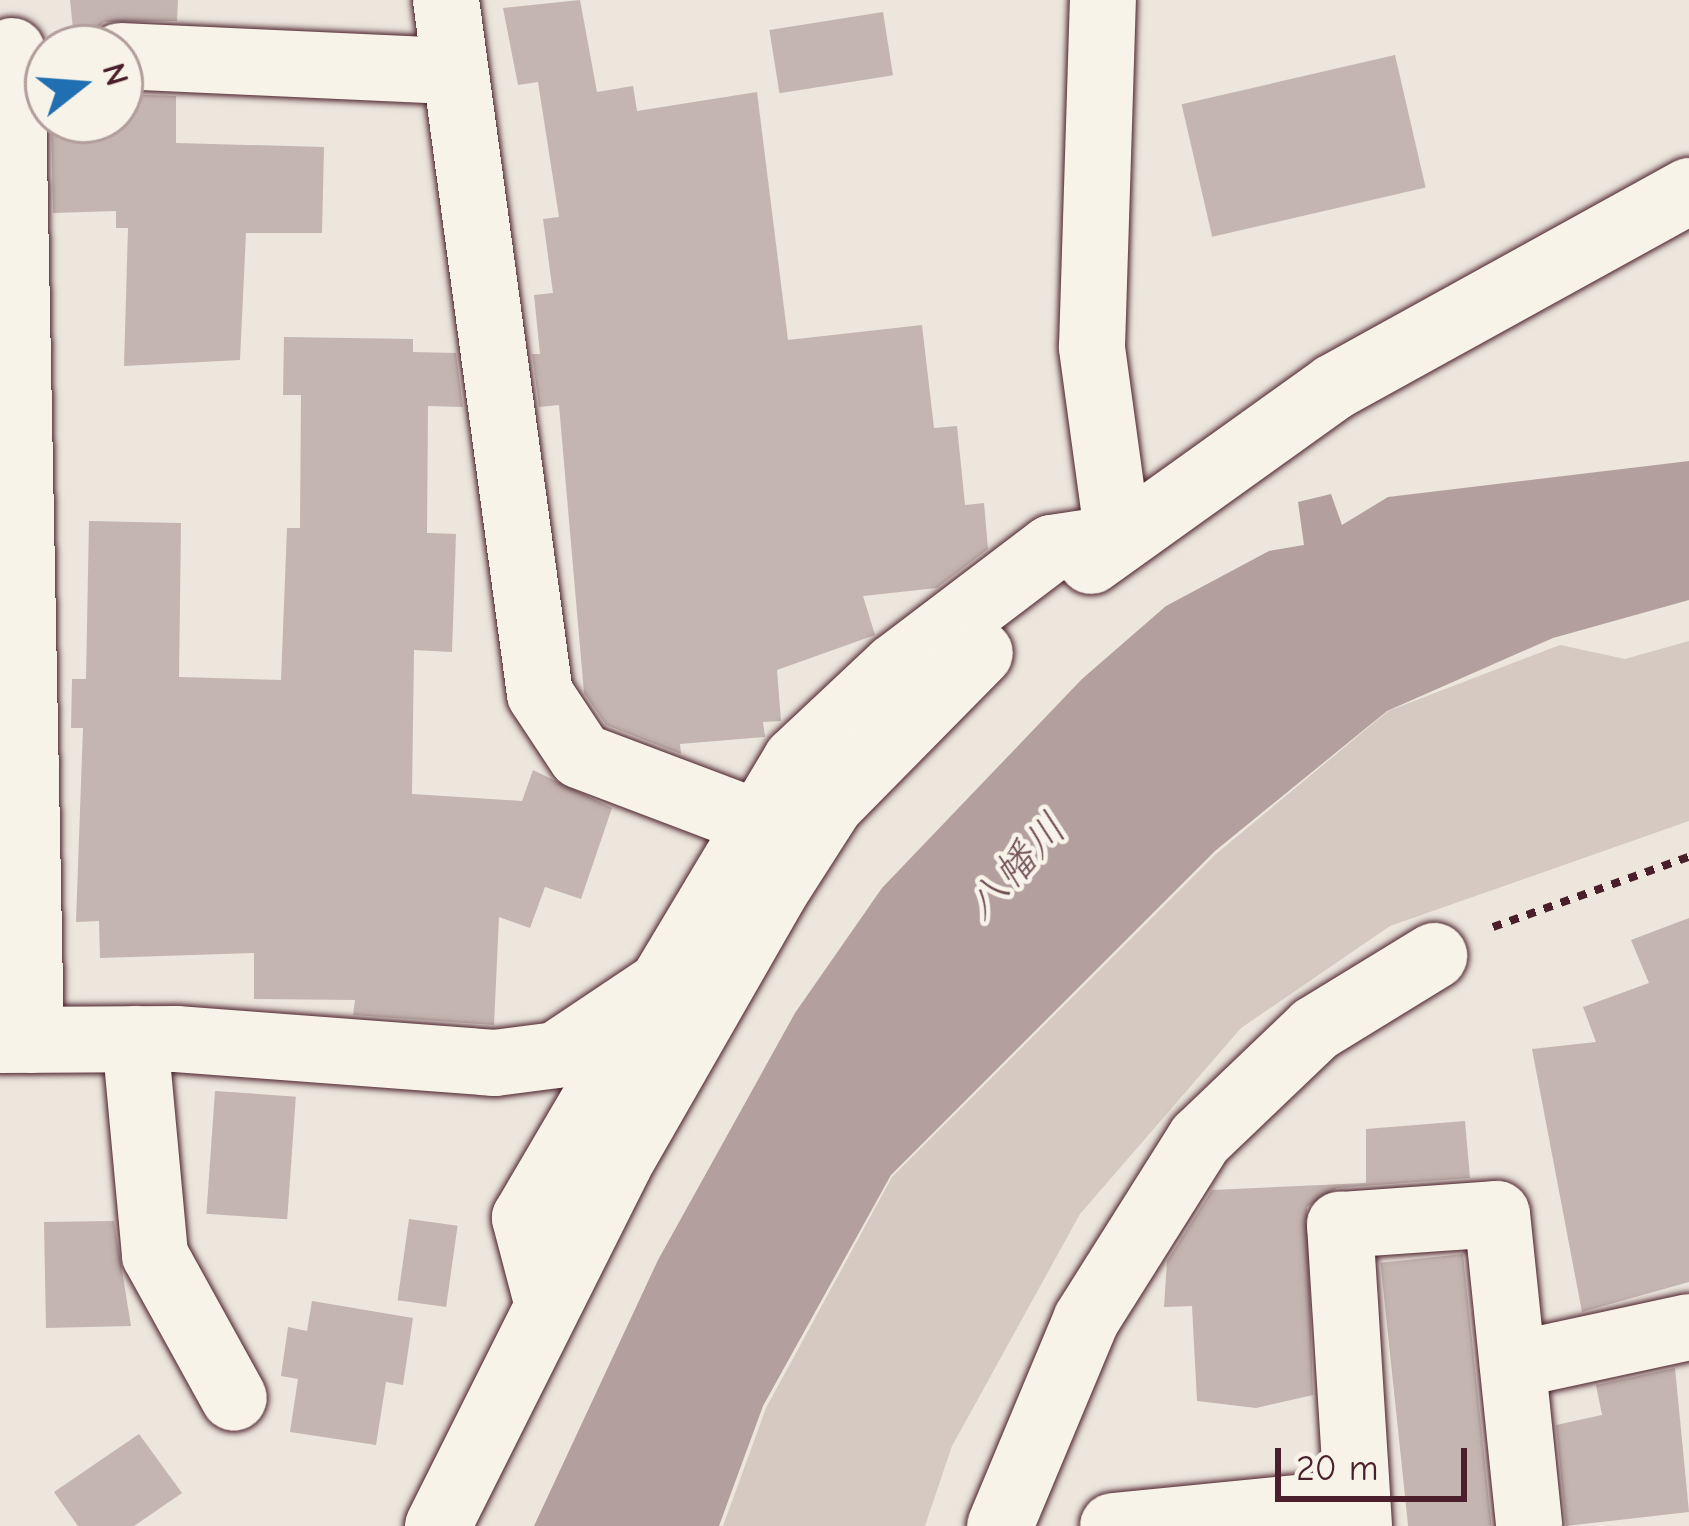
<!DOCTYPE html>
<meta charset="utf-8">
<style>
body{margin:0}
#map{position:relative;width:1689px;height:1526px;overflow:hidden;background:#ece6dd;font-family:"Comic Neue","Klee One",sans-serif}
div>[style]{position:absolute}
.green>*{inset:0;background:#d5c9c2}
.water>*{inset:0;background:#b39f9d}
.building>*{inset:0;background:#c4b5b0;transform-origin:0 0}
.path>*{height:8px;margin-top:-4px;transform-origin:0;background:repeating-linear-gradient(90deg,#4a1f2b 0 9px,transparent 0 18px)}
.roads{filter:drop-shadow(0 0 3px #4a1f2b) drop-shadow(0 0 3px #4a1f2b)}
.minor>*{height:66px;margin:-33px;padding:0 33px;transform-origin:33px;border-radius:33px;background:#f7f3e8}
span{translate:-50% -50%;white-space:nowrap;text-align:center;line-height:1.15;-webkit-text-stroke:9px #f7f3e8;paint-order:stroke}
.water-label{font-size:42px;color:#6f4c53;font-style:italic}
.north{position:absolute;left:24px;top:24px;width:120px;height:120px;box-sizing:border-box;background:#f7f3e8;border:3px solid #b29e9c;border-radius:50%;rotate:73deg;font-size:33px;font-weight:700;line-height:48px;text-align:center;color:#4a1f2b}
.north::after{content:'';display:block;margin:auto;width:42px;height:54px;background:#1f6fb2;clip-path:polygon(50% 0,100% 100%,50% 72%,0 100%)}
.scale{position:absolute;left:1275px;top:1448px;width:192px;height:54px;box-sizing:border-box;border:6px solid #4a1f2b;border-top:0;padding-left:15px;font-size:36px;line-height:42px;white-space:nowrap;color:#4a1f2b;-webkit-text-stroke:9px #f7f3e8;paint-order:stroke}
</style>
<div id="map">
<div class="green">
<i style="clip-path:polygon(1689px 641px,1689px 821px,1390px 926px,1241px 1028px,1080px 1214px,952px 1446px,925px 1526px,723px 1526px,766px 1408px,892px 1177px,1216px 854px,1388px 711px,1560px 645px,1625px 659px)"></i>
</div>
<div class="water">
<i style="clip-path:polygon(1689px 461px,1689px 600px,1553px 638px,1387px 711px,1215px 851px,891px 1175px,763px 1406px,719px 1526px,534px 1526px,658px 1260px,795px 1013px,882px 888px,1082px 679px,1166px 606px,1269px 551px,1304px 545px,1298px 502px,1331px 494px,1342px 525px,1388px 497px)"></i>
</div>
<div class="building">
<i style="clip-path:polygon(70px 0,178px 0,177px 21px,104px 22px,75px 48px)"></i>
<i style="clip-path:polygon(580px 0,597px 92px,633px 86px,637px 111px,757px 92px,788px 340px,922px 325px,934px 428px,957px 426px,965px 505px,984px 503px,988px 549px,937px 588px,863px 596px,875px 635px,777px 670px,781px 721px,763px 722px,765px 737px,680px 744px,681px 754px,606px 725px,584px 693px,559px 405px,539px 407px,532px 354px,540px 354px,534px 295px,553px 293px,543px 219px,559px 217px,538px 82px,518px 85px,503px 8px)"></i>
<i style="left:883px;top:12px;width:64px;height:115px;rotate:81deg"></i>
<i style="left:1395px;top:55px;width:136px;height:219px;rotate:77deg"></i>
<i style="clip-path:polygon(120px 94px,176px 96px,176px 143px,324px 147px,322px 233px,246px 233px,240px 360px,124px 366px,128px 228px,116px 228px,116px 211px,53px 213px,51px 120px,120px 120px)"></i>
<i style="clip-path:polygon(284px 337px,413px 339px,413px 352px,456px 353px,463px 407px,428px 406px,427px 533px,456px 534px,452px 652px,414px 650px,412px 794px,522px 801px,533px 770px,612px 808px,581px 899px,545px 887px,530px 928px,499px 917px,494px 1025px,353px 1015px,355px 1000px,254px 999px,254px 953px,100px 958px,99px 921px,76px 922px,83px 728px,71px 728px,72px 679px,86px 679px,89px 521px,181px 523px,179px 677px,281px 680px,287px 528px,300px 528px,301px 395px,283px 395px)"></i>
<i style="clip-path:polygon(1689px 918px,1689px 1282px,1582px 1312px,1532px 1049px,1596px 1042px,1583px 1007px,1649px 983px,1631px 940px)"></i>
<i style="left:215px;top:1091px;width:81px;height:123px;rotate:4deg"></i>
<i style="clip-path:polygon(1465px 1121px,1470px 1178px,1337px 1188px,1307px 1207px,1313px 1395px,1256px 1408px,1197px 1401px,1192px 1306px,1164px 1307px,1167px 1261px,1212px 1190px,1366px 1183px,1366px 1129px)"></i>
<i style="left:409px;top:1219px;width:49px;height:82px;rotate:8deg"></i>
<i style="clip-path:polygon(114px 1221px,131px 1326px,46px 1328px,44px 1222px)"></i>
<i style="left:1463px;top:1254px;width:273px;height:83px;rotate:84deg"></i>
<i style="clip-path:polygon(312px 1301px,413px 1318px,403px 1385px,386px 1382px,376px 1445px,290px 1432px,298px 1379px,281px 1376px,288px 1327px,307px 1331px)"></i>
<i style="clip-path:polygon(1675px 1368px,1689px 1512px,1566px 1526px,1556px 1425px,1602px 1415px,1596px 1385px)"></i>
<i style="clip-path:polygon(139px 1434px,182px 1493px,134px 1526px,78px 1526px,54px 1492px)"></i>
</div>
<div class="path">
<i style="left:1493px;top:927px;width:208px;rotate:-19.7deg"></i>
</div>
<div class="roads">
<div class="minor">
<i style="left:446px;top:0;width:700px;rotate:82.29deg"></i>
<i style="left:540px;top:694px;width:74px;rotate:56.5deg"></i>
<i style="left:581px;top:756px;width:184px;rotate:20.7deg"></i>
<i style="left:12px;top:51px;width:989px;rotate:88.9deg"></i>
<i style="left:120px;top:56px;width:335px;rotate:2.6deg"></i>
<i style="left:1091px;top:561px;width:299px;rotate:-35.6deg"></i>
<i style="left:1334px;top:387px;width:406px;rotate:-28.9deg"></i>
<i style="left:135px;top:1039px;width:217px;rotate:84.7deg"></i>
<i style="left:155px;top:1255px;width:163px;rotate:61.1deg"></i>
<i style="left:0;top:1040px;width:176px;rotate:-0.3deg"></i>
<i style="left:176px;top:1039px;width:320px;rotate:4.3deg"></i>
<i style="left:495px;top:1063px;width:62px;rotate:-7.5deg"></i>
<i style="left:556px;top:1055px;width:128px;rotate:-33.8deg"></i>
<i style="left:662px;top:984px;width:261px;rotate:-59.1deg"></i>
<i style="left:796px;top:760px;width:136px;rotate:-43.2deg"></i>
<i style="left:895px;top:667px;width:197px;rotate:-37.2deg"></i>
<i style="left:1052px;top:548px;width:67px;rotate:-8.6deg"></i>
<i style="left:1118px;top:538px;width:193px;rotate:-97.8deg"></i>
<i style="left:1092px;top:347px;width:347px;rotate:-88.2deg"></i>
<i style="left:547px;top:1302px;width:87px;rotate:-104.7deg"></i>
<i style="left:525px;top:1218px;width:255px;rotate:-59.6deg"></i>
<i style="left:1513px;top:1365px;width:180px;rotate:-12.2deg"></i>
<i style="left:438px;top:1526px;width:405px;rotate:-63.4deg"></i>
<i style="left:619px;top:1164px;width:312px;rotate:-60.2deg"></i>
<i style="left:774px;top:893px;width:106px;rotate:-57.4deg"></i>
<i style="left:831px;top:804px;width:212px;rotate:-45.4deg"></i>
<i style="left:1000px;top:1526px;width:223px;rotate:-67.3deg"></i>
<i style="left:1086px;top:1320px;width:214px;rotate:-57.8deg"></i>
<i style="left:1200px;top:1139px;width:159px;rotate:-43.7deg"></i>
<i style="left:1315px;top:1029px;width:140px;rotate:-31.5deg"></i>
<i style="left:1113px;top:1526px;width:245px;rotate:-5.6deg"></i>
<i style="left:1359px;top:1526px;width:302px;rotate:-93.6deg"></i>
<i style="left:1340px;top:1225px;width:157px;rotate:-4deg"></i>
<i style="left:1497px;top:1214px;width:314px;rotate:84.1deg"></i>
</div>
</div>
<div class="water-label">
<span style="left:1016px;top:867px;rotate:-47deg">八幡川</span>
</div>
<div class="north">N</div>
<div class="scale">20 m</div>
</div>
